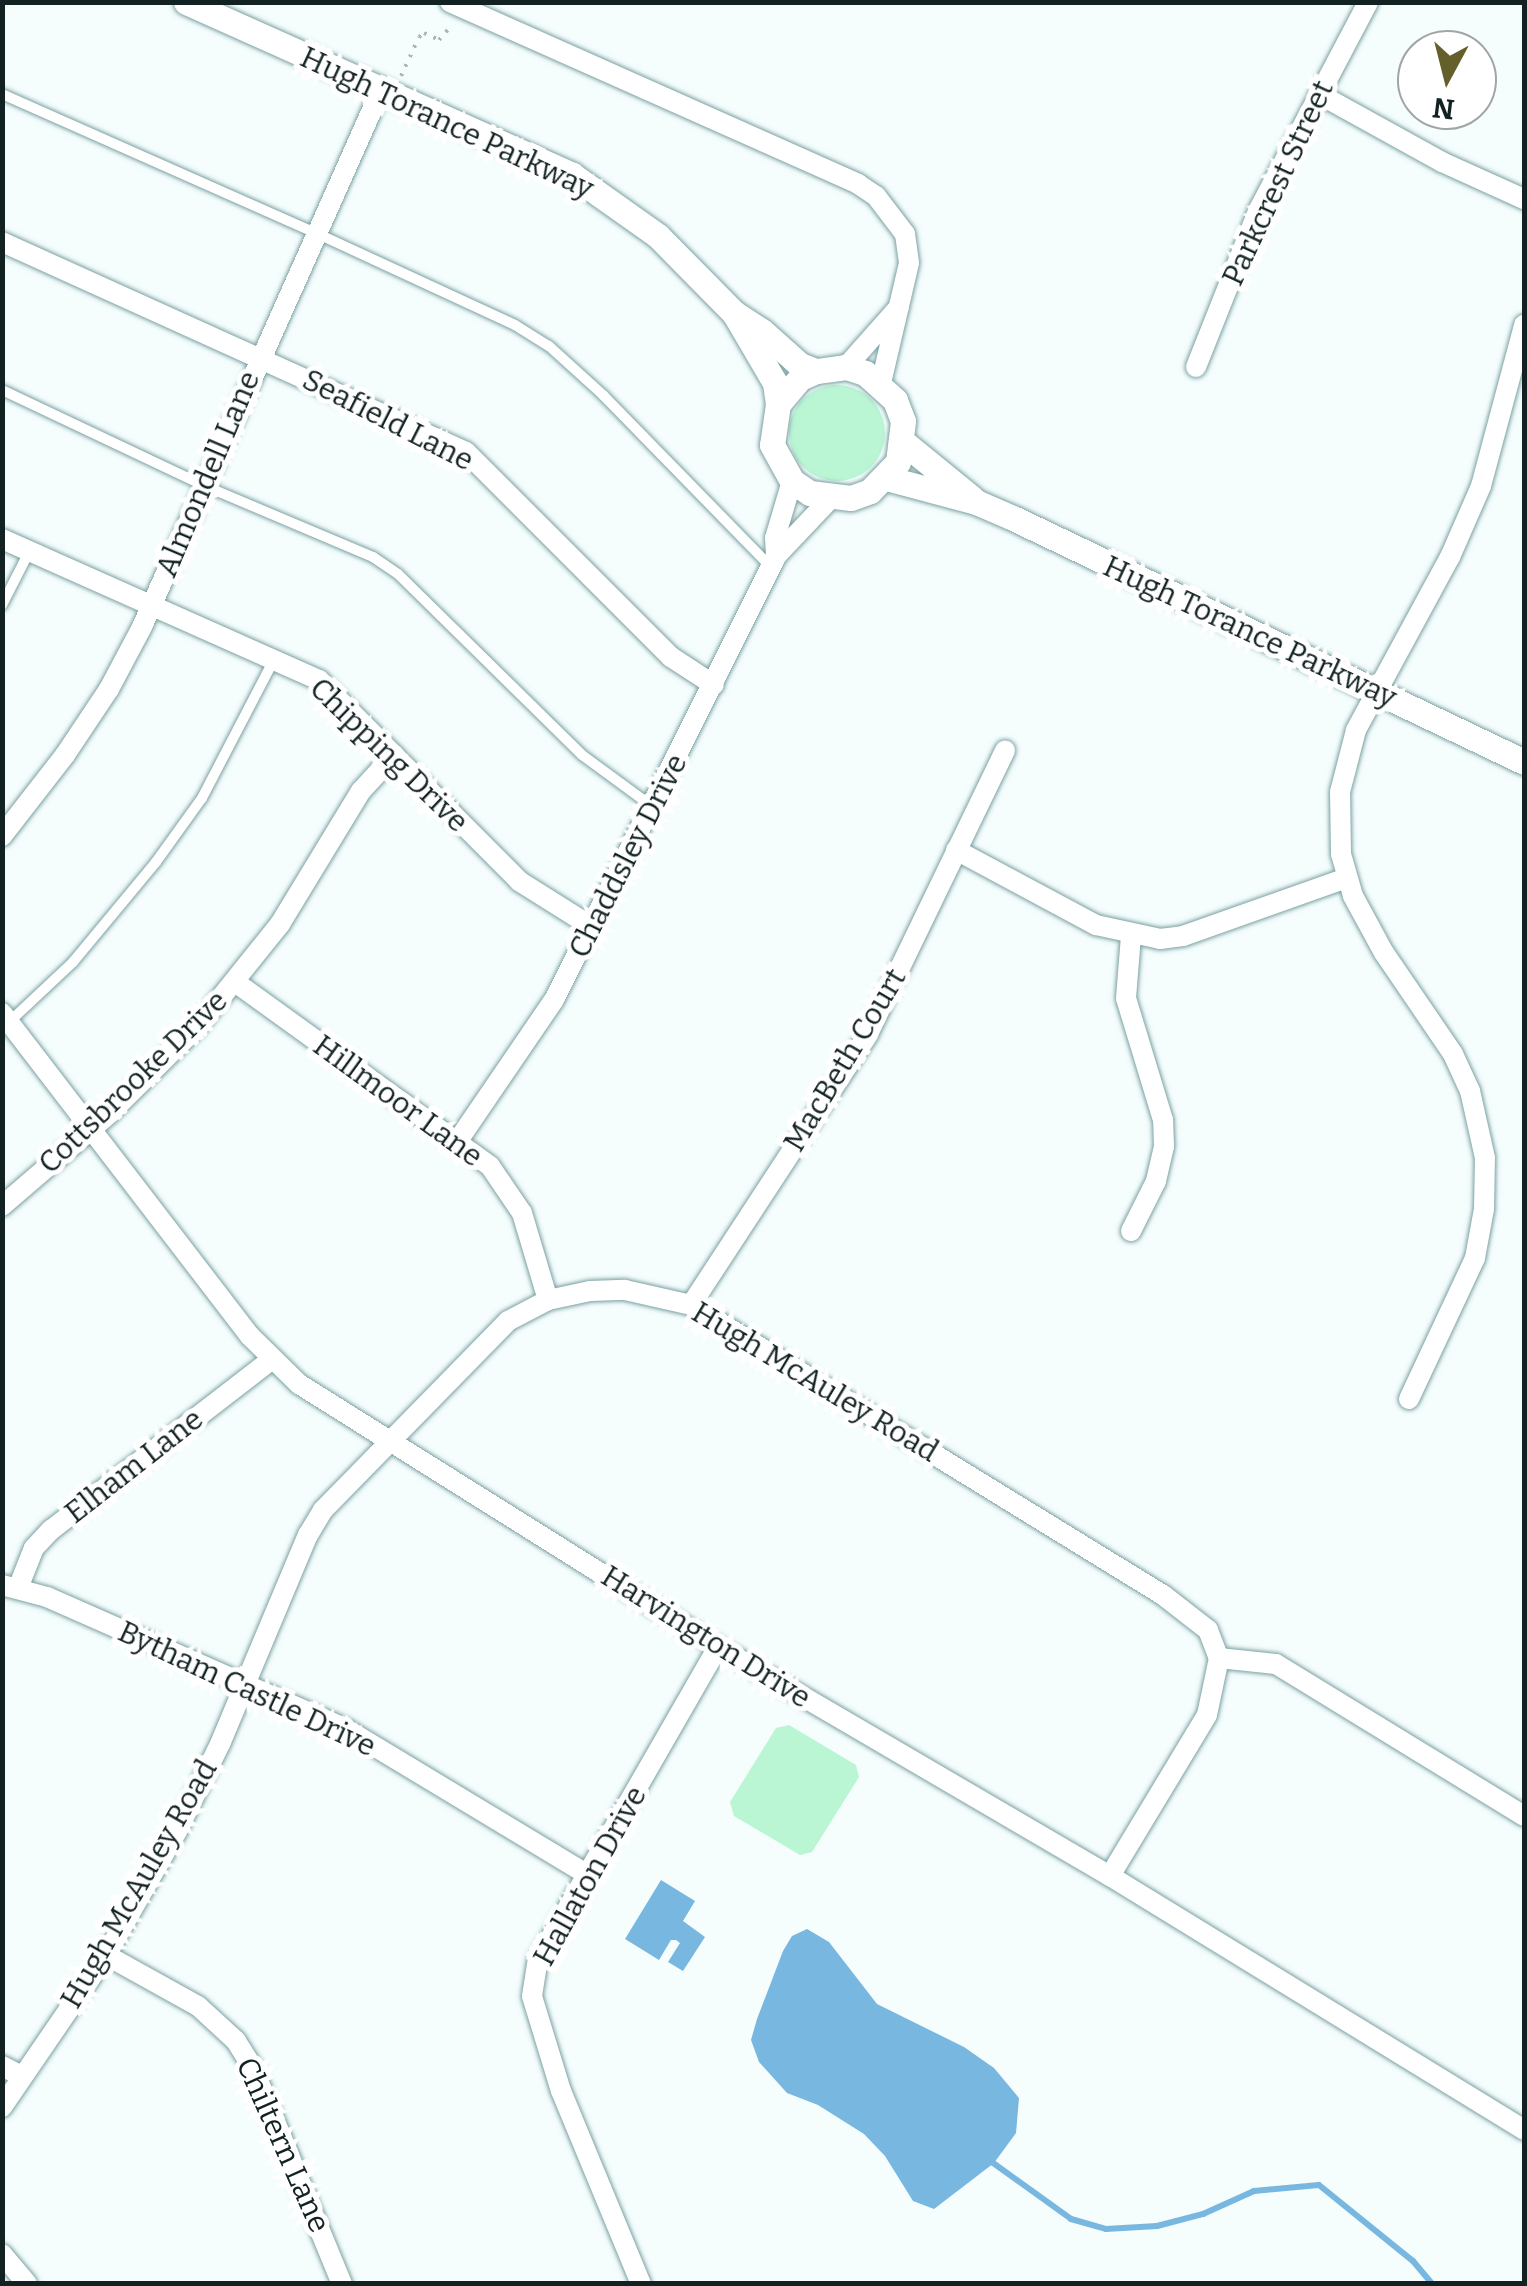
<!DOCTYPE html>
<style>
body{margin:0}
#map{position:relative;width:1527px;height:2286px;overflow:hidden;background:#f5fdfd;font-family:Bitter,serif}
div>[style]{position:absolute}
.green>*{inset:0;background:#baf5d4}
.round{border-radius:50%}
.water>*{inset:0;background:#77b7e0}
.stream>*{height:6px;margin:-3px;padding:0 3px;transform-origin:3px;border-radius:3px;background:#77b7e0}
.path>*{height:4px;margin-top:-2px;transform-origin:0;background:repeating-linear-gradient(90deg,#abb6b6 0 2.5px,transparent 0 10.5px)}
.roads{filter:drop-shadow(0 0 2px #7ba1a2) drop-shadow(0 0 2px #7ba1a2)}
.service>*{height:10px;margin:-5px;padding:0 5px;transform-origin:5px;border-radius:5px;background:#fff}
.minor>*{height:20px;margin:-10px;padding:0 10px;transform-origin:10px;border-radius:10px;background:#fff}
.tertiary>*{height:25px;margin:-12.5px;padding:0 12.5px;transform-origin:12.5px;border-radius:12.5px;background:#fff}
span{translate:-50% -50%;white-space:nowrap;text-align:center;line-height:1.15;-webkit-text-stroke:10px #fff;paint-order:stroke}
.street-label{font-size:30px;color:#122122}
.frame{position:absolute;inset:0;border:5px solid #122122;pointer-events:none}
.north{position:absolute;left:1397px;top:30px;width:100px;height:100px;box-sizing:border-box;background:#fff;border:2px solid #a0a6a7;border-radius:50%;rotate:187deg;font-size:28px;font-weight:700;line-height:40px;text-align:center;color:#122122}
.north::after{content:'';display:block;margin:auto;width:35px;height:45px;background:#655f2b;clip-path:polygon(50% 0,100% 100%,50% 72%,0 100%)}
</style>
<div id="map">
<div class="green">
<i class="round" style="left:789px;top:385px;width:96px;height:96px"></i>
<i style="clip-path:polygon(789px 1725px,856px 1765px,859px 1777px,812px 1852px,800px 1855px,734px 1816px,730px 1802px,776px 1728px)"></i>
</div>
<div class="water">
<i style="clip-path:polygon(661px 1880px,695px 1901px,683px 1921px,705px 1937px,683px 1971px,668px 1962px,680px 1943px,676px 1940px,671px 1940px,659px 1960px,625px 1939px)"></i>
<i style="clip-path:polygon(807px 1929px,829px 1942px,877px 2004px,964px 2047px,994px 2068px,1019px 2098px,1016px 2133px,994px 2163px,934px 2209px,913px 2201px,885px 2156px,864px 2134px,818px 2105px,787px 2093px,759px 2062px,751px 2040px,757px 2019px,783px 1951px,792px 1936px)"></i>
</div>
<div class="stream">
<i style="left:989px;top:2160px;width:101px;rotate:35.7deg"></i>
<i style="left:1071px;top:2219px;width:36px;rotate:16deg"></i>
<i style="left:1106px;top:2229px;width:51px;rotate:-3.4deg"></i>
<i style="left:1157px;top:2226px;width:48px;rotate:-14.6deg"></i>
<i style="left:1203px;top:2214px;width:56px;rotate:-24.3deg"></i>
<i style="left:1254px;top:2191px;width:65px;rotate:-5.3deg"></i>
<i style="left:1319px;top:2185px;width:121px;rotate:39deg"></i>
<i style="left:1413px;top:2261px;width:30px;rotate:50deg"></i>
</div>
<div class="path">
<i style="left:401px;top:76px;width:43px;rotate:-65.2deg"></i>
<i style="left:419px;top:37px;width:6px;rotate:-39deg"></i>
<i style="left:424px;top:33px;width:17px;rotate:25deg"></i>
<i style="left:439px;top:40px;width:20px;rotate:-49deg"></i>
</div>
<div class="roads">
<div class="service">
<i style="left:2px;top:94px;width:343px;rotate:23.9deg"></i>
<i style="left:316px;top:233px;width:219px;rotate:24.8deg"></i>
<i style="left:515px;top:325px;width:40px;rotate:32deg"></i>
<i style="left:549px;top:346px;width:73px;rotate:42.2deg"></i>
<i style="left:603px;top:395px;width:239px;rotate:45.7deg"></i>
<i style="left:2px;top:390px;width:225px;rotate:25.3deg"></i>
<i style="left:205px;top:486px;width:182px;rotate:22.9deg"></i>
<i style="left:373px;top:557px;width:30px;rotate:34deg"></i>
<i style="left:398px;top:574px;width:258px;rotate:44.5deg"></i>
<i style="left:582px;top:755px;width:88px;rotate:36.2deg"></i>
<i style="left:2px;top:605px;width:59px;rotate:-63deg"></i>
<i style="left:6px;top:1025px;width:92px;rotate:-43.2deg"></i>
<i style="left:73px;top:962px;width:130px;rotate:-50.3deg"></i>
<i style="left:156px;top:862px;width:79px;rotate:-54.3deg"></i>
<i style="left:202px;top:798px;width:158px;rotate:-62.5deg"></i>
</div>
<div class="minor">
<i style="left:450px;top:2px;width:447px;rotate:24deg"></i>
<i style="left:858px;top:184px;width:22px;rotate:34deg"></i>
<i style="left:876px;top:196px;width:48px;rotate:52.7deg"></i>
<i style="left:905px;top:234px;width:29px;rotate:82deg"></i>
<i style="left:909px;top:263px;width:123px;rotate:103.1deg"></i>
<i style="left:1319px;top:94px;width:141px;rotate:28.9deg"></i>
<i style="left:1442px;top:162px;width:90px;rotate:24.3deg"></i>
<i style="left:2px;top:242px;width:509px;rotate:24.35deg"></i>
<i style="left:466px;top:452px;width:290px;rotate:45deg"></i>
<i style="left:671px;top:657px;width:51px;rotate:33.1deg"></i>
<i style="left:846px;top:367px;width:80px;rotate:-48.5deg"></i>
<i style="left:1196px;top:367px;width:168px;rotate:-68.3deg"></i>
<i style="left:1258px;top:211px;width:236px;rotate:-62.2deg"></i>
<i style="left:2px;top:539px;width:347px;rotate:24deg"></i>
<i style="left:319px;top:680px;width:284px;rotate:45.1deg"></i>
<i style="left:519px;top:881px;width:86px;rotate:32.2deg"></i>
<i style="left:776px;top:556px;width:18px;rotate:-93deg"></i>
<i style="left:775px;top:538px;width:59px;rotate:-73.4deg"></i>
<i style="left:2px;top:836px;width:103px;rotate:-52.1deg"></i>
<i style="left:65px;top:755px;width:79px;rotate:-56.3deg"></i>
<i style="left:109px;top:689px;width:70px;rotate:-62deg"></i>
<i style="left:142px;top:627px;width:586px;rotate:-66.02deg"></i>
<i style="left:956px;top:850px;width:159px;rotate:28.2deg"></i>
<i style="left:1096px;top:925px;width:66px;rotate:12.3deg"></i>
<i style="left:1160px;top:939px;width:23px;rotate:-7deg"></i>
<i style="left:1183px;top:936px;width:174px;rotate:-19.5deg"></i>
<i style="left:235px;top:982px;width:314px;rotate:35.8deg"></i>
<i style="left:490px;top:1166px;width:57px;rotate:55.8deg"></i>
<i style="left:522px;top:1213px;width:91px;rotate:73.4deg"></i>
<i style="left:2px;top:1013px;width:407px;rotate:52.5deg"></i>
<i style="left:250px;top:1336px;width:69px;rotate:44.4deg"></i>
<i style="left:299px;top:1384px;width:495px;rotate:32.1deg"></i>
<i style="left:718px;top:1647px;width:454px;rotate:30.3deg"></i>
<i style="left:1110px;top:1876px;width:486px;rotate:31.5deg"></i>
<i style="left:457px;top:1142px;width:172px;rotate:-55.7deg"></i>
<i style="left:554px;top:1000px;width:496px;rotate:-63.4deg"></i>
<i style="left:776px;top:556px;width:79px;rotate:-46.5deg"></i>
<i style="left:2px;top:1206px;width:143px;rotate:-40.7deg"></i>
<i style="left:110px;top:1113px;width:124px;rotate:-44.7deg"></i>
<i style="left:198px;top:1026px;width:131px;rotate:-51.2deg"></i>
<i style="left:280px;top:924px;width:156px;rotate:-58.7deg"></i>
<i style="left:361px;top:791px;width:49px;rotate:-47.5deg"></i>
<i style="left:1131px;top:1231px;width:56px;rotate:-63.4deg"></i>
<i style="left:1156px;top:1181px;width:36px;rotate:-77deg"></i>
<i style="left:1164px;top:1146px;width:26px;rotate:-92deg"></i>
<i style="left:1163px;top:1120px;width:127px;rotate:-106.9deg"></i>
<i style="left:1126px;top:998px;width:62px;rotate:-85.4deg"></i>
<i style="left:691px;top:1305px;width:324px;rotate:-56.8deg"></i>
<i style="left:868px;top:1034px;width:315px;rotate:-64.2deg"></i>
<i style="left:1409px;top:1399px;width:156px;rotate:-64.9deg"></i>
<i style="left:1475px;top:1258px;width:50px;rotate:-79.6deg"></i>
<i style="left:1484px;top:1209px;width:51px;rotate:-88.9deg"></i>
<i style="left:1485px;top:1158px;width:69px;rotate:-102.6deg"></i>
<i style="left:1470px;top:1091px;width:41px;rotate:-114.7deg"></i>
<i style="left:1453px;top:1054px;width:122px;rotate:-124.3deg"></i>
<i style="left:1384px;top:953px;width:65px;rotate:-118.5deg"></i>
<i style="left:1353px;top:896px;width:44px;rotate:-105.9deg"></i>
<i style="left:1341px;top:854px;width:62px;rotate:-90.9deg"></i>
<i style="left:1340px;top:792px;width:64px;rotate:-75.5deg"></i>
<i style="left:1356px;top:730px;width:197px;rotate:-61.5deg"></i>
<i style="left:1450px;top:557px;width:77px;rotate:-66.4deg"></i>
<i style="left:1481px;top:486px;width:167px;rotate:-75deg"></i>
<i style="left:2px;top:1585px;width:47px;rotate:14.9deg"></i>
<i style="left:47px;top:1597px;width:327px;rotate:23.8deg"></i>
<i style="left:346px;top:1729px;width:280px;rotate:31.1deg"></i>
<i style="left:18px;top:1588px;width:43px;rotate:-68.2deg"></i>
<i style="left:34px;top:1548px;width:25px;rotate:-47deg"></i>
<i style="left:51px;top:1530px;width:277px;rotate:-37.7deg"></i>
<i style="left:1219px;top:1658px;width:57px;rotate:6deg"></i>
<i style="left:1276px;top:1664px;width:291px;rotate:31.5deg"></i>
<i style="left:106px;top:1955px;width:105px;rotate:29deg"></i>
<i style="left:198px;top:2006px;width:52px;rotate:42.6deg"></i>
<i style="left:236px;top:2041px;width:32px;rotate:58deg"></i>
<i style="left:253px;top:2068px;width:234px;rotate:67.6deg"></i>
<i style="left:2px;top:2066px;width:22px;rotate:27deg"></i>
<i style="left:2px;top:2107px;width:184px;rotate:-55.6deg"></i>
<i style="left:106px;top:1955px;width:143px;rotate:-60.2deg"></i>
<i style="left:177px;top:1831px;width:97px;rotate:-63.7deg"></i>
<i style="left:220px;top:1744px;width:227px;rotate:-67.2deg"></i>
<i style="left:308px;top:1535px;width:29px;rotate:-59deg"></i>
<i style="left:323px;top:1510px;width:264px;rotate:-45.6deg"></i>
<i style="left:508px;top:1321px;width:45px;rotate:-27.7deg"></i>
<i style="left:548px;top:1300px;width:43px;rotate:-12.1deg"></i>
<i style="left:590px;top:1291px;width:35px;rotate:-2deg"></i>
<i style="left:625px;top:1290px;width:68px;rotate:12.8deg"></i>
<i style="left:691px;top:1305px;width:554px;rotate:31.57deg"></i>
<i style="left:1163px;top:1595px;width:57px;rotate:37.9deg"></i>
<i style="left:1208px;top:1630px;width:30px;rotate:69deg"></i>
<i style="left:1219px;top:1658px;width:58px;rotate:101.9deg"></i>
<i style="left:1207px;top:1715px;width:188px;rotate:121.1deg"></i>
<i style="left:2px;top:2254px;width:39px;rotate:50deg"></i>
<i style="left:641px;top:2284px;width:209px;rotate:-112.5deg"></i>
<i style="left:561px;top:2091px;width:99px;rotate:-107deg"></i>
<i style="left:532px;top:1996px;width:36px;rotate:-81deg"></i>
<i style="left:538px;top:1960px;width:361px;rotate:-60.1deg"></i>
</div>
<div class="tertiary">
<i style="left:186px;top:2px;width:423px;rotate:24.1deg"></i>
<i style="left:572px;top:175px;width:105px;rotate:35.3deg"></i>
<i style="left:658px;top:236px;width:108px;rotate:45.4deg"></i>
<i style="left:734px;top:313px;width:33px;rotate:33deg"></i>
<i style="left:762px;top:331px;width:51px;rotate:41.8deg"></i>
<i style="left:800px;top:365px;width:17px;rotate:21deg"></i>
<i style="left:734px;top:313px;width:81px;rotate:59.6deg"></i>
<i style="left:775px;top:383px;width:21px;rotate:82deg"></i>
<i style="left:778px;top:404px;width:41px;rotate:98.3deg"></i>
<i style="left:772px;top:445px;width:41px;rotate:60.9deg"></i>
<i style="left:792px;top:481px;width:22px;rotate:34deg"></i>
<i style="left:810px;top:493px;width:41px;rotate:7deg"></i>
<i style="left:851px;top:498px;width:20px;rotate:-20deg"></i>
<i style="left:870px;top:491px;width:40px;rotate:-46deg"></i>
<i style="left:898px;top:462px;width:41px;rotate:-83deg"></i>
<i style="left:903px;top:421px;width:22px;rotate:-111deg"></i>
<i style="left:895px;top:400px;width:40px;rotate:-138deg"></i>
<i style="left:865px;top:373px;width:20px;rotate:-162deg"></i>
<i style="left:846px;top:367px;width:30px;rotate:172deg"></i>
<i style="left:816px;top:371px;width:17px;rotate:156deg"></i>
<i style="left:800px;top:378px;width:34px;rotate:130deg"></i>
<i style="left:903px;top:442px;width:89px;rotate:39.1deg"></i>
<i style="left:886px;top:478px;width:93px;rotate:14.9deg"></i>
<i style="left:976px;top:502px;width:40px;rotate:23.4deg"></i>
<i style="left:1013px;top:518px;width:566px;rotate:25.52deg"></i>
</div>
</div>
<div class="street-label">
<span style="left:447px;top:123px;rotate:25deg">Hugh Torance Parkway</span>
<span style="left:1278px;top:183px;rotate:-65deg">Parkcrest Street</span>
<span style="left:388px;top:420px;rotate:27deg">Seafield Lane</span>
<span style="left:208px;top:474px;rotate:-67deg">Almondell Lane</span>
<span style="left:1250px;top:632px;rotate:25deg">Hugh Torance Parkway</span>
<span style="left:389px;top:755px;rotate:44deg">Chipping Drive</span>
<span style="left:628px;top:856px;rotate:-63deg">Chaddsley Drive</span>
<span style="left:845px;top:1060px;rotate:-59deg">MacBeth Court</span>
<span style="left:133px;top:1082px;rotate:-44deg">Cottsbrooke Drive</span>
<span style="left:398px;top:1101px;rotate:36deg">Hillmoor Lane</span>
<span style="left:815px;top:1382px;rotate:31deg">Hugh McAuley Road</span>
<span style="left:134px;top:1466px;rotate:-38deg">Elham Lane</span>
<span style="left:706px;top:1637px;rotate:32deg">Harvington Drive</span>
<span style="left:247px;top:1689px;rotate:25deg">Bytham Castle Drive</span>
<span style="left:590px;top:1876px;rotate:-61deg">Hallaton Drive</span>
<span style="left:139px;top:1884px;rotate:-60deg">Hugh McAuley Road</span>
<span style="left:283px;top:2145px;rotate:66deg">Chiltern Lane</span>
</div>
<div class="frame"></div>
<div class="north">N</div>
</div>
